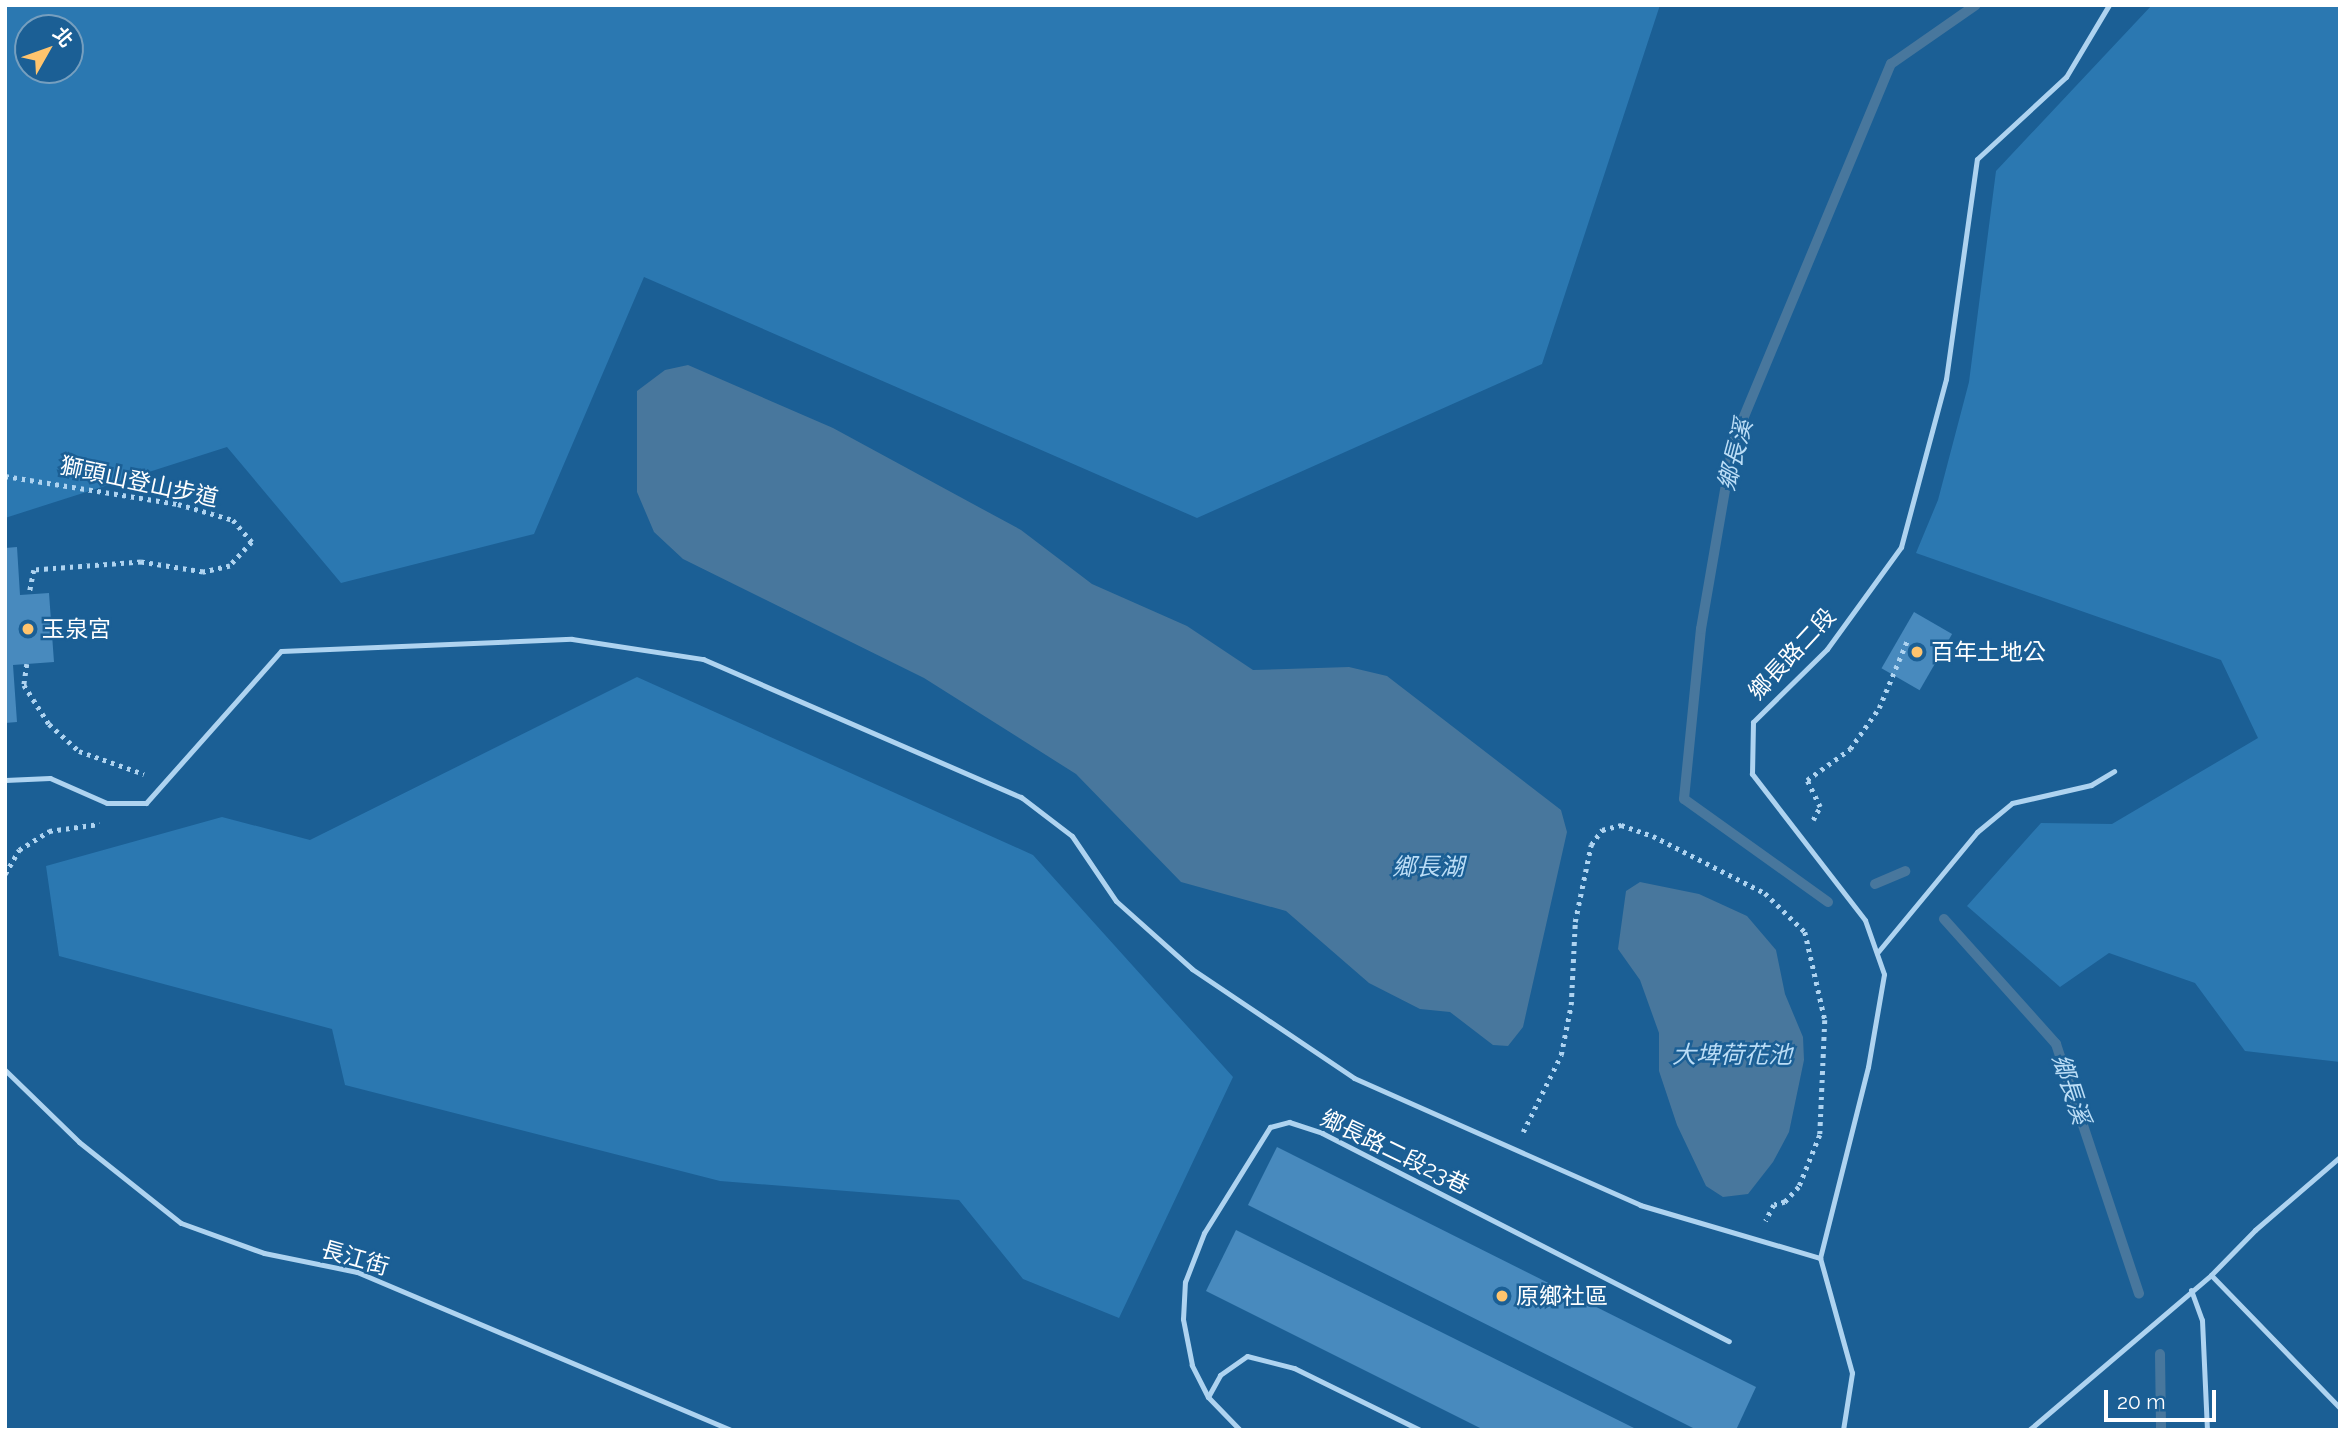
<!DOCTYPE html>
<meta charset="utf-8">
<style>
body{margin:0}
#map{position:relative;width:2345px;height:1435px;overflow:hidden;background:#1b5f95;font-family:Raleway,"Noto Sans TC",sans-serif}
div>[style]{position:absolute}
.green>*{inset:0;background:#2b78b1}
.water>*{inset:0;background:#48779d}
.stream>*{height:10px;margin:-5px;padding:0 5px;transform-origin:5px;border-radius:5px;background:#48779d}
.building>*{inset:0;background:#488abe;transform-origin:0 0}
.path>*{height:4.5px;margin-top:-2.25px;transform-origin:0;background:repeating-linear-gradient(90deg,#aed3f0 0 3.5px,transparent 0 8.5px)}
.lane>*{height:5px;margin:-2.5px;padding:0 2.5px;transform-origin:2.5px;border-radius:2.5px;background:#aed3f0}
.dots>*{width:19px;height:19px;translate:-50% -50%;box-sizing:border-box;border:4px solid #1b5f95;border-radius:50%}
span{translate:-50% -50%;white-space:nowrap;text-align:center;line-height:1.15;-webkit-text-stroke:5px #1b5f95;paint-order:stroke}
.street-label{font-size:23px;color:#fff}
.poi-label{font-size:23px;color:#fff}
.left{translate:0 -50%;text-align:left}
.water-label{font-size:24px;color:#bbddf6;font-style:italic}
.frame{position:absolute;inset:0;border:7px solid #fff;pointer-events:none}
.north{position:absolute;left:14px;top:14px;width:70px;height:70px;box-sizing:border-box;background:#1b5f95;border:2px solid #769fbf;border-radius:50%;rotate:50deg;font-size:19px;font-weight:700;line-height:28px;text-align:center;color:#fff}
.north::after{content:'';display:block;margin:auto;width:24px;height:32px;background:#ffc46d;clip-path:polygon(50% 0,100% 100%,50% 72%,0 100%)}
.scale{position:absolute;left:2104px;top:1390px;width:112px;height:32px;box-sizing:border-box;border:4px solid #fff;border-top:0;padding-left:9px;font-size:21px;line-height:24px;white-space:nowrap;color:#fff;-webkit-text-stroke:5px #1b5f95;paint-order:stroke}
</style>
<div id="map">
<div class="green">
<i style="clip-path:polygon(evenodd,5px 5px,1660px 5px,1542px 364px,1197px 518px,644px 277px,534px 534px,341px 583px,227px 447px,5px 518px,5px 5px,28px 28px,70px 28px,70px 70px,28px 70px,28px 28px)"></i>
<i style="clip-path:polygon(2152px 5px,2340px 5px,2340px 1062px,2245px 1051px,2195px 983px,2109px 953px,2060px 987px,1967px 906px,2041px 823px,2112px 824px,2258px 738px,2221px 660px,1916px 553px,1938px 500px,1969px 382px,1996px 171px)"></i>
<i style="clip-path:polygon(637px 677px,1033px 855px,1233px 1077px,1119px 1318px,1023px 1279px,959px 1200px,720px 1181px,345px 1085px,332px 1029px,59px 956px,46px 866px,222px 817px,310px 840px)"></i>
</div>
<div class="water">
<i style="clip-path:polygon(688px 365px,833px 428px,1021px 530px,1092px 584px,1187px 626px,1253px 670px,1349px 667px,1387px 676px,1561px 810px,1567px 832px,1523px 1027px,1508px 1046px,1493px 1045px,1450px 1012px,1420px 1009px,1369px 983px,1286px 911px,1181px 882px,1076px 774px,924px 678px,683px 559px,654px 532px,637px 492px,637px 391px,665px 370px)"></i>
<i style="clip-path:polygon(1640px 882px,1699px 894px,1747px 916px,1776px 950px,1785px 994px,1803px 1037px,1804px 1060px,1789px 1132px,1773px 1162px,1748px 1194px,1723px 1197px,1706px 1186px,1677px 1125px,1659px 1071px,1659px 1033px,1640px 980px,1618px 949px,1626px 891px)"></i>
</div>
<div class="stream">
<i style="left:1875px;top:884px;width:33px;rotate:-23deg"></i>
<i style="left:1828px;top:902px;width:177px;rotate:-144.4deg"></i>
<i style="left:1684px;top:799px;width:171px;rotate:-84.3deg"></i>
<i style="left:1701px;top:629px;width:189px;rotate:-80.2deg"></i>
<i style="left:1733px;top:443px;width:411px;rotate:-67.4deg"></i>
<i style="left:1891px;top:64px;width:103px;rotate:-34.8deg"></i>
<i style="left:1944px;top:919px;width:168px;rotate:48.1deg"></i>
<i style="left:2056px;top:1044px;width:263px;rotate:71.6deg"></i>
<i style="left:2160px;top:1354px;width:76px;rotate:89.2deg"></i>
</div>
<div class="building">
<i style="clip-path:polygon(17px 547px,20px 595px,49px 593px,54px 662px,13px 665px,17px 722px,5px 723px,5px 548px)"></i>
<i style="left:1914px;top:612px;width:44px;height:65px;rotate:30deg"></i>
<i style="clip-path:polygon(1277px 1147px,1756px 1387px,1736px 1430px,1697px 1430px,1248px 1205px)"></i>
<i style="clip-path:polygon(1236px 1230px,1638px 1430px,1484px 1430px,1206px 1291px)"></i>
</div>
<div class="path">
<i style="left:5px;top:476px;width:175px;rotate:9.2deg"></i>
<i style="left:178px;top:504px;width:57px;rotate:16.2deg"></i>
<i style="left:233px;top:520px;width:29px;rotate:49deg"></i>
<i style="left:252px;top:542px;width:33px;rotate:133deg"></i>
<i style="left:230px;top:566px;width:28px;rotate:167deg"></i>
<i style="left:203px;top:572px;width:63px;rotate:-170.8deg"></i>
<i style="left:141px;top:562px;width:107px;rotate:175.7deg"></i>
<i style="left:34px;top:570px;width:25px;rotate:101deg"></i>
<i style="left:27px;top:664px;width:21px;rotate:98deg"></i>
<i style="left:24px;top:685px;width:46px;rotate:57.3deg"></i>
<i style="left:49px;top:724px;width:40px;rotate:42deg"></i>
<i style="left:79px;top:751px;width:69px;rotate:19.5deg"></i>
<i style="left:1813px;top:820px;width:15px;rotate:-62deg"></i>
<i style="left:1820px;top:807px;width:30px;rotate:-116deg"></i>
<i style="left:1807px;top:780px;width:53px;rotate:-35.8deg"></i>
<i style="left:1850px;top:749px;width:50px;rotate:-54.7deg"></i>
<i style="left:1879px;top:708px;width:73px;rotate:-67.3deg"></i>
<i style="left:5px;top:874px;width:28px;rotate:-60deg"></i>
<i style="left:19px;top:850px;width:36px;rotate:-32deg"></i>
<i style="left:49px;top:831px;width:51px;rotate:-7.8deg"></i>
<i style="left:1523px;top:1132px;width:86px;rotate:-63.7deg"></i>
<i style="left:1561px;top:1055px;width:51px;rotate:-78.7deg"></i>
<i style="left:1571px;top:1005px;width:83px;rotate:-87.2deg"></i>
<i style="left:1575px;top:922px;width:79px;rotate:-78.3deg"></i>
<i style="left:1591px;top:845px;width:19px;rotate:-54deg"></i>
<i style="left:1602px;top:830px;width:20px;rotate:-15deg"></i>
<i style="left:1621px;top:825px;width:34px;rotate:19deg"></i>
<i style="left:1653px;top:836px;width:126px;rotate:27deg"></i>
<i style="left:1765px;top:893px;width:56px;rotate:44.3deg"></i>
<i style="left:1805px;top:932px;width:90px;rotate:77.2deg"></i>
<i style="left:1825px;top:1020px;width:115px;rotate:92.5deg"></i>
<i style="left:1820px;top:1135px;width:56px;rotate:112deg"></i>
<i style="left:1799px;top:1187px;width:21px;rotate:133deg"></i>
<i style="left:1785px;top:1202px;width:11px;rotate:165deg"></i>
<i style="left:1774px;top:1205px;width:18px;rotate:117deg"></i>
</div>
<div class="lane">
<i style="left:5px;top:780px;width:45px;rotate:-2.5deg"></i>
<i style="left:50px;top:778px;width:62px;rotate:23.7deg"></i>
<i style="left:107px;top:803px;width:39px"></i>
<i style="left:146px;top:803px;width:203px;rotate:-48.4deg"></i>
<i style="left:281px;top:651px;width:291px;rotate:-2.4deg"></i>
<i style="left:572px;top:639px;width:133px;rotate:8.7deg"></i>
<i style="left:703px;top:659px;width:347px;rotate:23.5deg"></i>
<i style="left:1021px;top:797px;width:64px;rotate:37.4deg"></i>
<i style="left:1072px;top:836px;width:78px;rotate:55.9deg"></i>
<i style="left:1116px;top:901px;width:102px;rotate:41.8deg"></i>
<i style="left:1192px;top:969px;width:195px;rotate:33.9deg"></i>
<i style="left:1354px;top:1078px;width:313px;rotate:23.9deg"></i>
<i style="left:1640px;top:1205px;width:188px;rotate:16.4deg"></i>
<i style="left:1877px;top:953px;width:157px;rotate:-50.4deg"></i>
<i style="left:1977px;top:832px;width:45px;rotate:-39.6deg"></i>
<i style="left:2012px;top:803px;width:81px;rotate:-12.8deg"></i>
<i style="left:2091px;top:785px;width:27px;rotate:-31deg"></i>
<i style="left:5px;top:1070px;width:103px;rotate:44.2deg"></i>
<i style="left:79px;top:1142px;width:130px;rotate:38.5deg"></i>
<i style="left:181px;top:1223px;width:88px;rotate:19.9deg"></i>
<i style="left:264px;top:1253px;width:95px;rotate:11.5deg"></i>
<i style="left:357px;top:1272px;width:406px;rotate:22.9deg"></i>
<i style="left:2211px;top:1275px;width:185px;rotate:45.9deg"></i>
<i style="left:2191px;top:1290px;width:32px;rotate:70deg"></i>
<i style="left:2202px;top:1320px;width:110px;rotate:87.4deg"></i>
<i style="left:1208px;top:1397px;width:25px;rotate:-61deg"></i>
<i style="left:1220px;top:1375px;width:33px;rotate:-35deg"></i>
<i style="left:1247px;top:1356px;width:49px;rotate:14.3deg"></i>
<i style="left:1294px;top:1368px;width:140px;rotate:26.2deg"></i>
<i style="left:1240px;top:1430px;width:46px;rotate:-134.1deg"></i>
<i style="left:1208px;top:1397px;width:36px;rotate:-117deg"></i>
<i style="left:1192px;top:1365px;width:47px;rotate:-101.1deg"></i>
<i style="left:1183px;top:1319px;width:37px;rotate:-87deg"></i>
<i style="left:1185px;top:1282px;width:53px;rotate:-68.8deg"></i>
<i style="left:1204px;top:1233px;width:125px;rotate:-58.1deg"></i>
<i style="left:1270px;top:1127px;width:20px;rotate:-15deg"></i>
<i style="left:1289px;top:1122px;width:35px;rotate:18deg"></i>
<i style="left:1322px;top:1133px;width:457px;rotate:27.1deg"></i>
<i style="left:1843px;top:1430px;width:58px;rotate:-81deg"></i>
<i style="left:1852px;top:1373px;width:119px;rotate:-105.5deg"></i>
<i style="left:1820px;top:1258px;width:197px;rotate:-75.9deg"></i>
<i style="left:1868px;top:1067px;width:94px;rotate:-80.2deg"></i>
<i style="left:1884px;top:974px;width:57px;rotate:-109.4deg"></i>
<i style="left:1865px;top:920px;width:185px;rotate:-127.7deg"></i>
<i style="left:1752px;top:774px;width:52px;rotate:-88.9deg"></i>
<i style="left:1753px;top:722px;width:104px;rotate:-44.6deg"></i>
<i style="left:1827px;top:649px;width:126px;rotate:-54deg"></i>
<i style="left:1901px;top:547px;width:174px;rotate:-75deg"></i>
<i style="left:1946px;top:379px;width:222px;rotate:-82deg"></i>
<i style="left:1977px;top:159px;width:121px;rotate:-42.7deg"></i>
<i style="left:2066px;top:77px;width:84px;rotate:-59.2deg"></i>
<i style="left:2029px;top:1430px;width:239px;rotate:-40.4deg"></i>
<i style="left:2211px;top:1275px;width:63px;rotate:-45.6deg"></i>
<i style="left:2255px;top:1230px;width:112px;rotate:-40.7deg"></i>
</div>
<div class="dots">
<i style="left:28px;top:629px;background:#ffc46d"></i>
<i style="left:1917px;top:652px;background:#ffc46d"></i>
<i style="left:1502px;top:1296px;background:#ffc46d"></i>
</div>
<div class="street-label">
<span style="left:139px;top:482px;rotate:12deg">獅頭山登山步道</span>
<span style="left:1792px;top:654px;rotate:-47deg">鄉長路二段</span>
<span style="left:1395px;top:1152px;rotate:26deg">鄉長路二段23巷</span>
<span style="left:355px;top:1258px;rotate:16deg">長江街</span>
</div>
<div class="poi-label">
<span class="left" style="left:42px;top:629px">玉泉宮</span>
<span class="left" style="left:1931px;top:652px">百年土地公</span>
<span class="left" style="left:1516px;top:1296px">原鄉社區</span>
</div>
<div class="water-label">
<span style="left:1735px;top:455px;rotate:-75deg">鄉長溪</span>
<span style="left:1428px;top:867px">鄉長湖</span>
<span style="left:1732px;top:1055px">大埤荷花池</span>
<span style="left:2071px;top:1089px;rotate:72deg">鄉長溪</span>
</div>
<div class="frame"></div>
<div class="north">北</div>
<div class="scale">20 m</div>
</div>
